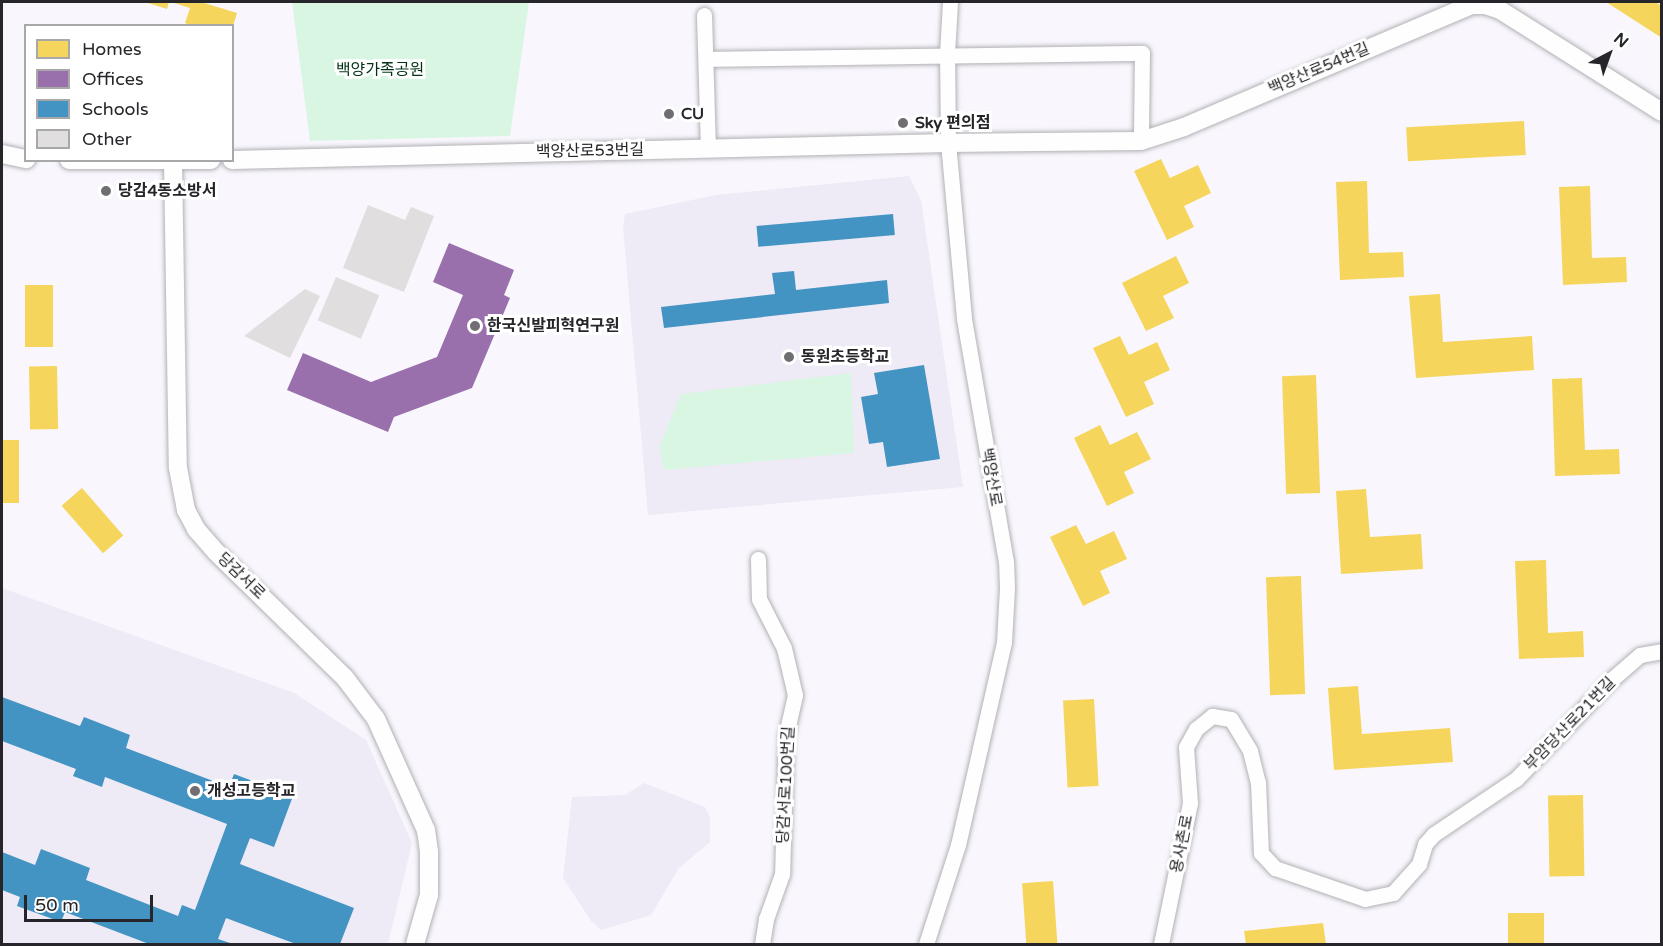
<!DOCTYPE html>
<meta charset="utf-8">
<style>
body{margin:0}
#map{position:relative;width:1663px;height:946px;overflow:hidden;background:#f9f7fd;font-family:"Varela Round","Noto Sans KR",sans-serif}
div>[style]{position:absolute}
.built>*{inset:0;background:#eeeaf6}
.green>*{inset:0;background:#d9f6e3}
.homes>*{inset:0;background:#f6d55c;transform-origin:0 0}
.offices>*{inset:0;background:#9970ab}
.schools>*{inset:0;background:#4393c3;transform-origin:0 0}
.building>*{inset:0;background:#e0dedf;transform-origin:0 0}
.roads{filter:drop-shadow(0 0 2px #b2b1b5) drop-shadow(0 0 2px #b2b1b5)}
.minor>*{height:15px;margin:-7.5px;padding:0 7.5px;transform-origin:7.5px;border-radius:7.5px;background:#fefeff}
.tertiary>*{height:18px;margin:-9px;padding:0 9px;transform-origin:9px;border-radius:9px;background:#fefeff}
.dots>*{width:16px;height:16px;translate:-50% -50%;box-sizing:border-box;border:3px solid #fff;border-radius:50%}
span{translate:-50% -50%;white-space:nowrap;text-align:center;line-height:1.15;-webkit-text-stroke:6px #fff;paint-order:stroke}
.street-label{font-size:16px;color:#262529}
.park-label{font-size:16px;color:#003316}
.poi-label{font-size:16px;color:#262529;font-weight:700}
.left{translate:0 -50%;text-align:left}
.frame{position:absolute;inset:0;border:3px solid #262529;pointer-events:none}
.legend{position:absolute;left:24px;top:24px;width:210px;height:138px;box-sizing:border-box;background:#fff;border:2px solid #a8a8a9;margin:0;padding:8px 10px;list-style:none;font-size:18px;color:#262529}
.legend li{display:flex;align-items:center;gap:12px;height:30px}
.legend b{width:30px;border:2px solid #a8a8a9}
.north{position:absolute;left:1579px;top:24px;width:60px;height:60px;-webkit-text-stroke:4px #fff;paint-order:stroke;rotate:41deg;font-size:16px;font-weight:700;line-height:24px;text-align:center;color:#262529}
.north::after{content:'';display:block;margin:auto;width:21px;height:27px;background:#262529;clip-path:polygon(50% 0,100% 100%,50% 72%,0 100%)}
.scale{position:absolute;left:24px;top:895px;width:129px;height:27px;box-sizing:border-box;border:3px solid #262529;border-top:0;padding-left:8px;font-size:18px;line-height:21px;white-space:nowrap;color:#262529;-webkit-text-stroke:4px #fff;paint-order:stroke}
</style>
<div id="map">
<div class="built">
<i style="clip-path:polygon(909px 176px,921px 200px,963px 487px,648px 515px,623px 227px,625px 214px,716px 195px)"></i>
<i style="clip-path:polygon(2px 588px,294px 693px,366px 740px,412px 843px,388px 944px,2px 944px)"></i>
<i style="clip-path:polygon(644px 783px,705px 807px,710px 817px,710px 842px,679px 868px,651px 915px,601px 930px,591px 921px,563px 878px,572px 797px,625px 795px)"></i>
</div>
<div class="green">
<i style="clip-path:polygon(292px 2px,529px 2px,510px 136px,310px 141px)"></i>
<i style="clip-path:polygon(851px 373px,854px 453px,664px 470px,659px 447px,681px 394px)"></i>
</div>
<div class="homes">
<i style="clip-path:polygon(145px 2px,169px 2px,167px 9px)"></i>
<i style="clip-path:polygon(171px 2px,201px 2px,237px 13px,233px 26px,192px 26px,185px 23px,190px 8px)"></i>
<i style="clip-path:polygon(1606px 2px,1655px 2px,1662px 6px,1662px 38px)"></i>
<i style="left:1524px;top:121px;width:34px;height:118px;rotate:87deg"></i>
<i style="clip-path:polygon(1161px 159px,1170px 178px,1198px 165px,1211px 193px,1184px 206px,1194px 227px,1167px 240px,1134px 171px)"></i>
<i style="clip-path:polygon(1367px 181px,1369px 253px,1403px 252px,1404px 277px,1340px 280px,1336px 182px)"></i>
<i style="clip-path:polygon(1590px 186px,1592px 258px,1626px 257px,1627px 282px,1563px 285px,1559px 187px)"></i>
<i style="clip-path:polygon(1176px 256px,1189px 283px,1163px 296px,1174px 318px,1146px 331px,1122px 283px)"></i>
<i style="left:25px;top:285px;width:28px;height:62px"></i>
<i style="clip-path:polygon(1440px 294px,1443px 342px,1532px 336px,1534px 370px,1416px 378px,1409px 296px)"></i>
<i style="clip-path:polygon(1120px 336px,1129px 355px,1157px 342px,1170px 370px,1144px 382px,1154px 404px,1126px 417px,1093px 348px)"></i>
<i style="left:57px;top:366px;width:63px;height:28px;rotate:89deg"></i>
<i style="left:1316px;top:375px;width:118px;height:34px;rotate:88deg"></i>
<i style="clip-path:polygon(1582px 378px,1585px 450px,1619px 449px,1620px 474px,1555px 476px,1552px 379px)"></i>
<i style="clip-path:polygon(1100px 425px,1110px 445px,1137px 432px,1151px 459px,1124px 472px,1134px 493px,1107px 506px,1074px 438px)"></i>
<i style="left:2px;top:440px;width:17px;height:63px"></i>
<i style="left:82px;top:488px;width:63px;height:27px;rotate:49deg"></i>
<i style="clip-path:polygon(1366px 489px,1370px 537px,1421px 534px,1423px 569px,1341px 574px,1336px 491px)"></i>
<i style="clip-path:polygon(1076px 525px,1086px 544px,1114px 531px,1127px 559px,1100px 571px,1110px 593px,1083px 606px,1050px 537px)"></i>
<i style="clip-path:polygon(1546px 560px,1548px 633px,1583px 631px,1584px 657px,1519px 659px,1515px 561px)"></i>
<i style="left:1301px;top:576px;width:118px;height:35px;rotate:88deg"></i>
<i style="clip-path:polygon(1358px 686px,1362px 734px,1450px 728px,1453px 762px,1334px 770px,1328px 688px)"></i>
<i style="left:1094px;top:699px;width:87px;height:31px;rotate:87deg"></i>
<i style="left:1583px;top:795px;width:81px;height:35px;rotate:89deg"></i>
<i style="left:1053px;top:881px;width:63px;height:31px;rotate:86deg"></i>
<i style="left:1544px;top:913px;width:31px;height:36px;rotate:90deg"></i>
<i style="clip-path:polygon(1323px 923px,1326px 944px,1246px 944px,1244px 931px)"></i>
</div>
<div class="offices">
<i style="clip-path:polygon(449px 243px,514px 270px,504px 295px,510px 298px,472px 388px,394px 417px,388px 432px,287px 390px,303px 353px,371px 382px,437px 357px,463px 295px,433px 282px)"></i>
</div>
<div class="schools">
<i style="left:893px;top:214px;width:21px;height:137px;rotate:85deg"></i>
<i style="clip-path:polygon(794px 271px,796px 290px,887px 280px,889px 303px,664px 328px,661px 307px,775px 294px,772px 273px)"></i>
<i style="clip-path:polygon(924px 365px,940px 459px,887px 467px,883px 442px,869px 444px,861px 397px,878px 394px,874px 373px)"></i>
<i style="clip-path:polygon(2px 697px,80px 726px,84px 717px,130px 735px,126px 748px,229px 787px,234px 774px,293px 796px,274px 847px,250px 838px,240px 864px,354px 908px,340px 944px,296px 944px,226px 918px,218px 939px,233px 944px,149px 944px,65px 912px,61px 922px,17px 906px,20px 897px,2px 890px,2px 852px,35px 865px,41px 849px,90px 868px,86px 880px,178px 916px,182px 905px,195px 910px,227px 824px,105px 777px,102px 787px,73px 776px,76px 769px,2px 741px)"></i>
</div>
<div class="building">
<i style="clip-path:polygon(368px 205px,405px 220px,411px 207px,434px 216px,404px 292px,343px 268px)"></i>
<i style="left:336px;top:277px;width:47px;height:47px;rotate:23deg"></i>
<i style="clip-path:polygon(305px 289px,320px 296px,290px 358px,244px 336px)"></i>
</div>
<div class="roads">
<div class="minor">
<i style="left:704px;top:15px;width:134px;rotate:88.3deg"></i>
<i style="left:706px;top:59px;width:436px;rotate:-0.8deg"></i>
<i style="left:1142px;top:53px;width:88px;rotate:90.7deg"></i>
<i style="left:758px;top:559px;width:40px;rotate:88.6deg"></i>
<i style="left:759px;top:599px;width:55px;rotate:63deg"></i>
<i style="left:784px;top:648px;width:48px;rotate:76.8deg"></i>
<i style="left:795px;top:695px;width:41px;rotate:102.7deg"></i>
<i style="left:786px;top:735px;width:139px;rotate:91.6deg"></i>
<i style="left:782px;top:874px;width:48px;rotate:109.6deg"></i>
<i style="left:766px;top:919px;width:25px;rotate:99deg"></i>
<i style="left:926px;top:944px;width:104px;rotate:-72.1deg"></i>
<i style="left:958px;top:845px;width:99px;rotate:-77.2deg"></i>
<i style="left:980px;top:748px;width:109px;rotate:-77.2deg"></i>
<i style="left:1004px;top:642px;width:54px;rotate:-86.8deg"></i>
<i style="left:1007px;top:588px;width:26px;rotate:-92deg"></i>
<i style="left:1006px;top:562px;width:248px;rotate:-99.8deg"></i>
<i style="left:964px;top:318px;width:176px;rotate:-95.2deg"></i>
<i style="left:948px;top:143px;width:89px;rotate:-90.6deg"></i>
<i style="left:947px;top:54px;width:52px;rotate:-86.7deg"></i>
<i style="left:1161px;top:944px;width:144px;rotate:-78.4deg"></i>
<i style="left:1190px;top:803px;width:56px;rotate:-94.1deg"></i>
<i style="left:1186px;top:747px;width:21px;rotate:-61deg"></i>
<i style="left:1196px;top:729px;width:21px;rotate:-39deg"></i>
<i style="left:1212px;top:716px;width:19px;rotate:9deg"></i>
<i style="left:1231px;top:719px;width:37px;rotate:59deg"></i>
<i style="left:1250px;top:751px;width:32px;rotate:76deg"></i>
<i style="left:1258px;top:782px;width:71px;rotate:87.6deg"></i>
<i style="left:1261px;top:853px;width:21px;rotate:47deg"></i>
<i style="left:1275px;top:868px;width:95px;rotate:19deg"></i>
<i style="left:1365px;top:899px;width:29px;rotate:-12deg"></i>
<i style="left:1393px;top:893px;width:39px;rotate:-48deg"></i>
<i style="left:1419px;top:864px;width:21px;rotate:-73deg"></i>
<i style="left:1425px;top:844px;width:13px;rotate:-48deg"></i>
<i style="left:1434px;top:834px;width:99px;rotate:-33.9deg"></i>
<i style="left:1516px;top:779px;width:137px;rotate:-46.2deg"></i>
<i style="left:1611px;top:680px;width:38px;rotate:-41deg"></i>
<i style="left:1640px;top:655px;width:22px;rotate:-10deg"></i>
</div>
<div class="tertiary">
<i style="left:2px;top:154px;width:25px;rotate:12deg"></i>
<i style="left:69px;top:160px;width:142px"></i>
<i style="left:232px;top:160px;width:716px;rotate:-1.36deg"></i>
<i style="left:948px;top:143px;width:193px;rotate:-0.6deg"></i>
<i style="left:1141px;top:141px;width:45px;rotate:-18deg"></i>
<i style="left:1184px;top:127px;width:312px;rotate:-23deg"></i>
<i style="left:1471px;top:5px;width:14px"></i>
<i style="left:1485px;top:5px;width:16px;rotate:18deg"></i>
<i style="left:1500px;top:10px;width:191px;rotate:32.2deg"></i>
<i style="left:173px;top:161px;width:307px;rotate:89.1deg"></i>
<i style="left:178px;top:468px;width:43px;rotate:79.2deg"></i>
<i style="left:186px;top:510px;width:21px;rotate:62deg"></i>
<i style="left:196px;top:529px;width:30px;rotate:49deg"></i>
<i style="left:216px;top:552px;width:180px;rotate:44.3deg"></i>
<i style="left:345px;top:678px;width:51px;rotate:52.9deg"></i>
<i style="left:376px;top:719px;width:122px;rotate:65.8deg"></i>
<i style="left:426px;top:830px;width:22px;rotate:82deg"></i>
<i style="left:429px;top:852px;width:43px;rotate:90deg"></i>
<i style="left:429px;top:895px;width:51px;rotate:105.9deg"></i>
</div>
</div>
<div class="dots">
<i style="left:669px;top:114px;background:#706e73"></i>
<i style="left:903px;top:123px;background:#706e73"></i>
<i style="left:106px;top:191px;background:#706e73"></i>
<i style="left:475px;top:326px;background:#706e73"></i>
<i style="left:789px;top:357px;background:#706e73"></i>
<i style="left:195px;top:791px;background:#706e73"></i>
</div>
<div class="street-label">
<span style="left:1319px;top:69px;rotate:-23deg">백양산로54번길</span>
<span style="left:590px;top:151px;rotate:-1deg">백양산로53번길</span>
<span style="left:991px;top:477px;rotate:80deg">백양산로</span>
<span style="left:241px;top:576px;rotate:44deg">당감서로</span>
<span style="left:1570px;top:724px;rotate:-46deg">부암당산로21번길</span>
<span style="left:786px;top:785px;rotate:-87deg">당감서로100번길</span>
<span style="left:1182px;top:844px;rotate:-79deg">용사촌로</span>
</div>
<div class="park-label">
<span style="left:380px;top:70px">백양가족공원</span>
</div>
<div class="poi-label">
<span class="left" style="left:681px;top:114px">CU</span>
<span class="left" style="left:915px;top:123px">Sky 편의점</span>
<span class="left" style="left:118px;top:191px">당감4동소방서</span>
<span class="left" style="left:487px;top:326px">한국신발피혁연구원</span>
<span class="left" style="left:801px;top:357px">동원초등학교</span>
<span class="left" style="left:207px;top:791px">개성고등학교</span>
</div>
<div class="frame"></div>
<ul class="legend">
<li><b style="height:16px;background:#f6d55c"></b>Homes</li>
<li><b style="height:16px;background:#9970ab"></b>Offices</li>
<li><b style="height:16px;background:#4393c3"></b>Schools</li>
<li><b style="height:16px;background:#e0dedf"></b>Other</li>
</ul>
<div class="north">N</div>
<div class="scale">50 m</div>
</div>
